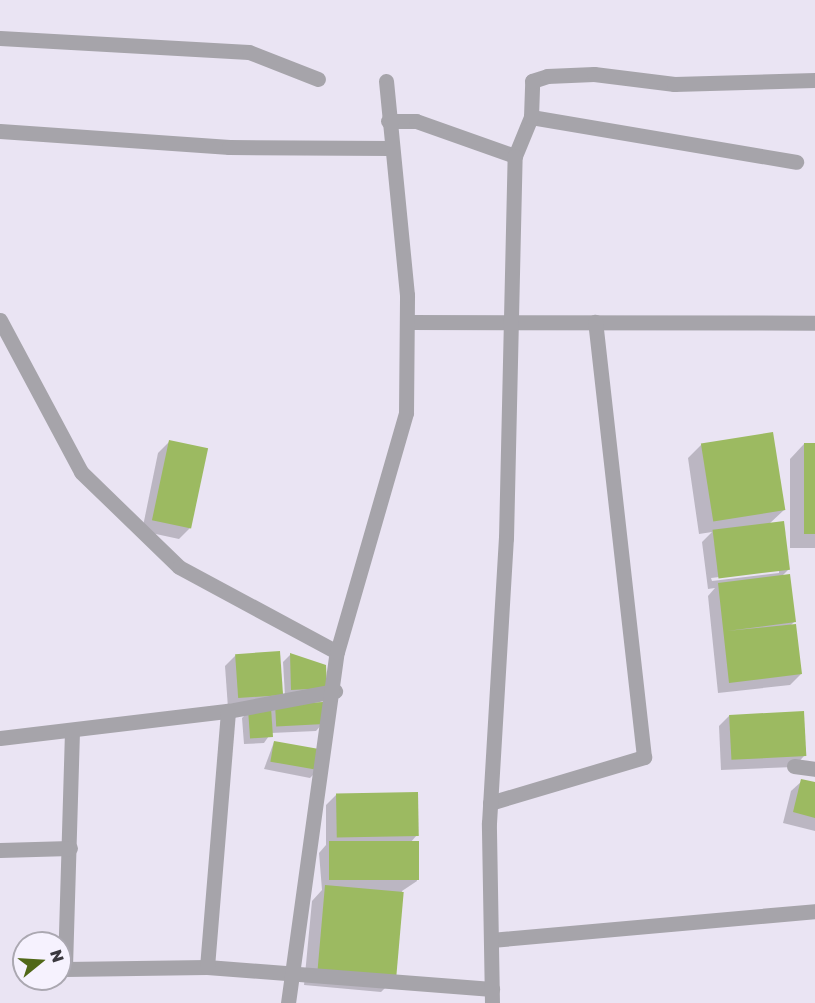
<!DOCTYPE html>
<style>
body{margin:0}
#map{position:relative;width:815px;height:1003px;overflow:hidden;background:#eae4f3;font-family:"Golos Text",sans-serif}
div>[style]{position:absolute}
.shadow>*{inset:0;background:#0003}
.building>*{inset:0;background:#9cba61;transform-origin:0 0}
.street>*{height:15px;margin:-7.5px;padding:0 7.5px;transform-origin:7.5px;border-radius:7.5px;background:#a6a4aa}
span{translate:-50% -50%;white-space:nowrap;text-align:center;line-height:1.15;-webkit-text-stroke:5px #f6f2fe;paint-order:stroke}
.north{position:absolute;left:12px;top:931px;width:60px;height:60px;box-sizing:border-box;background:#f6f2fe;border:2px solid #aba8b1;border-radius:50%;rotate:72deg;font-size:16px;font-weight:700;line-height:24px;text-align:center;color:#3a383e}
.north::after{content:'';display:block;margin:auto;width:21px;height:27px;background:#516818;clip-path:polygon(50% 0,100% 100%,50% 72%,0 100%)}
</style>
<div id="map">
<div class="shadow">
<i style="clip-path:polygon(169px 442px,190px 528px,179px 539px,142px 531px,158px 453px)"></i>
<i style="clip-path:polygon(evenodd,702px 444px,784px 510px,769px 524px,789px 569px,781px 577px,795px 621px,790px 626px,801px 674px,790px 685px,718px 693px,708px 596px,715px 588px,708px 589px,702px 542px,712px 532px,699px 534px,688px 458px,702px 444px,779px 570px,779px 573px,712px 581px,711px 578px,779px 570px)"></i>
<i style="clip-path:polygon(804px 444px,815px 444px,815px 548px,790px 548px,790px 459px)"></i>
<i style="clip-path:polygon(236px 655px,281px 695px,228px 708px,225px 666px)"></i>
<i style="clip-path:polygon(290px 655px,325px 688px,285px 696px,283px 662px)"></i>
<i style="clip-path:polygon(276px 706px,323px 723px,316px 731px,271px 733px,264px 743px,244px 744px,242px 718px,249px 711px)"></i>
<i style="clip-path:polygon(730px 715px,804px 756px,794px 767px,721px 770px,719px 726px)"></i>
<i style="clip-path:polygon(274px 742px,317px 771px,310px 778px,264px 769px)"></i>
<i style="clip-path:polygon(802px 781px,815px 784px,815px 831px,783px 823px,791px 791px)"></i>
<i style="clip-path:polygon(337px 794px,417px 835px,410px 843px,417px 881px,402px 891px,395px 978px,381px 992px,304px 985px,312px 901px,322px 890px,319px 853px,326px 845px,326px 805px)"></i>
</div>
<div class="building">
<i style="left:773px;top:432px;width:79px;height:73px;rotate:81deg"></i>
<i style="left:169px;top:440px;width:40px;height:82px;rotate:12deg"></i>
<i style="left:804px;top:443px;width:11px;height:91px"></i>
<i style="left:784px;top:521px;width:49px;height:72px;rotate:83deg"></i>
<i style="clip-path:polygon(790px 574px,796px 622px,727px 631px,796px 624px,802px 674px,729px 683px,718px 583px)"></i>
<i style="left:280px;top:651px;width:44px;height:45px;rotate:86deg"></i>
<i style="clip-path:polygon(290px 653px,326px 665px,327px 688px,291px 690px)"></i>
<i style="left:323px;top:702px;width:22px;height:48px;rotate:87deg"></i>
<i style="left:271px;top:708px;width:29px;height:23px;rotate:86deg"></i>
<i style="left:804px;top:711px;width:45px;height:75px;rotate:87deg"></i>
<i style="left:274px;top:741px;width:50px;height:21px;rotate:10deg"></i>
<i style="clip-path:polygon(801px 779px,815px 782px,815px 818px,793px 812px)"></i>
<i style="left:418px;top:792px;width:44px;height:82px;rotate:89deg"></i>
<i style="left:329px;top:841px;width:90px;height:39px"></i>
<i style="left:325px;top:885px;width:79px;height:86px;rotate:5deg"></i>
</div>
<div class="street">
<i style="left:0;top:38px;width:249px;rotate:3.2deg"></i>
<i style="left:249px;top:52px;width:74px;rotate:21.4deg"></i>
<i style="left:531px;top:117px;width:269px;rotate:9.6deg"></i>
<i style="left:388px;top:121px;width:28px"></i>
<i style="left:416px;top:121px;width:105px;rotate:19.5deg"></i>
<i style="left:515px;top:156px;width:42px;rotate:-67.7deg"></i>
<i style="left:531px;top:117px;width:36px;rotate:-88deg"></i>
<i style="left:532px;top:81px;width:16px;rotate:-18deg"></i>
<i style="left:547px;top:76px;width:47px;rotate:-2.4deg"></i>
<i style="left:594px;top:74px;width:81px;rotate:7.1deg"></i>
<i style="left:674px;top:84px;width:141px;rotate:-1.6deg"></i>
<i style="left:0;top:131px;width:230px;rotate:4deg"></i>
<i style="left:229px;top:147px;width:161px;rotate:0.4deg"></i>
<i style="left:0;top:320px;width:172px;rotate:61.9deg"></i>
<i style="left:81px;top:472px;width:136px;rotate:44.1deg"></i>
<i style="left:179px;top:567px;width:179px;rotate:28.3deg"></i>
<i style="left:408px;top:322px;width:407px;rotate:0.1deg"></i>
<i style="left:72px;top:731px;width:238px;rotate:91.7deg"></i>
<i style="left:65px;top:969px;width:142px;rotate:-0.8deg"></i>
<i style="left:207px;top:967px;width:286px;rotate:4.4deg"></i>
<i style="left:0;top:738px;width:230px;rotate:-6.8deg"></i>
<i style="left:228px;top:711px;width:109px;rotate:-10.6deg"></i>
<i style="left:794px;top:766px;width:21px;rotate:8deg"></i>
<i style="left:490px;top:803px;width:161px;rotate:-16.6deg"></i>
<i style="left:644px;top:757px;width:438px;rotate:-96.4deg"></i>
<i style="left:0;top:850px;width:70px;rotate:-1.6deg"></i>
<i style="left:491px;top:940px;width:325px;rotate:-5.1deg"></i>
<i style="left:207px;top:967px;width:257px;rotate:-85.3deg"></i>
<i style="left:288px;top:1003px;width:354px;rotate:-82.1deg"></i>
<i style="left:337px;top:652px;width:249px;rotate:-73.9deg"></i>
<i style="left:406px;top:413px;width:118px;rotate:-89.5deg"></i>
<i style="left:407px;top:295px;width:215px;rotate:-95.6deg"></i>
<i style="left:492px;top:1003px;width:180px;rotate:-91deg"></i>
<i style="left:489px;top:823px;width:286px;rotate:-86.6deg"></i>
<i style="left:506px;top:538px;width:382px;rotate:-88.7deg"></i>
</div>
<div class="north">N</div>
</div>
